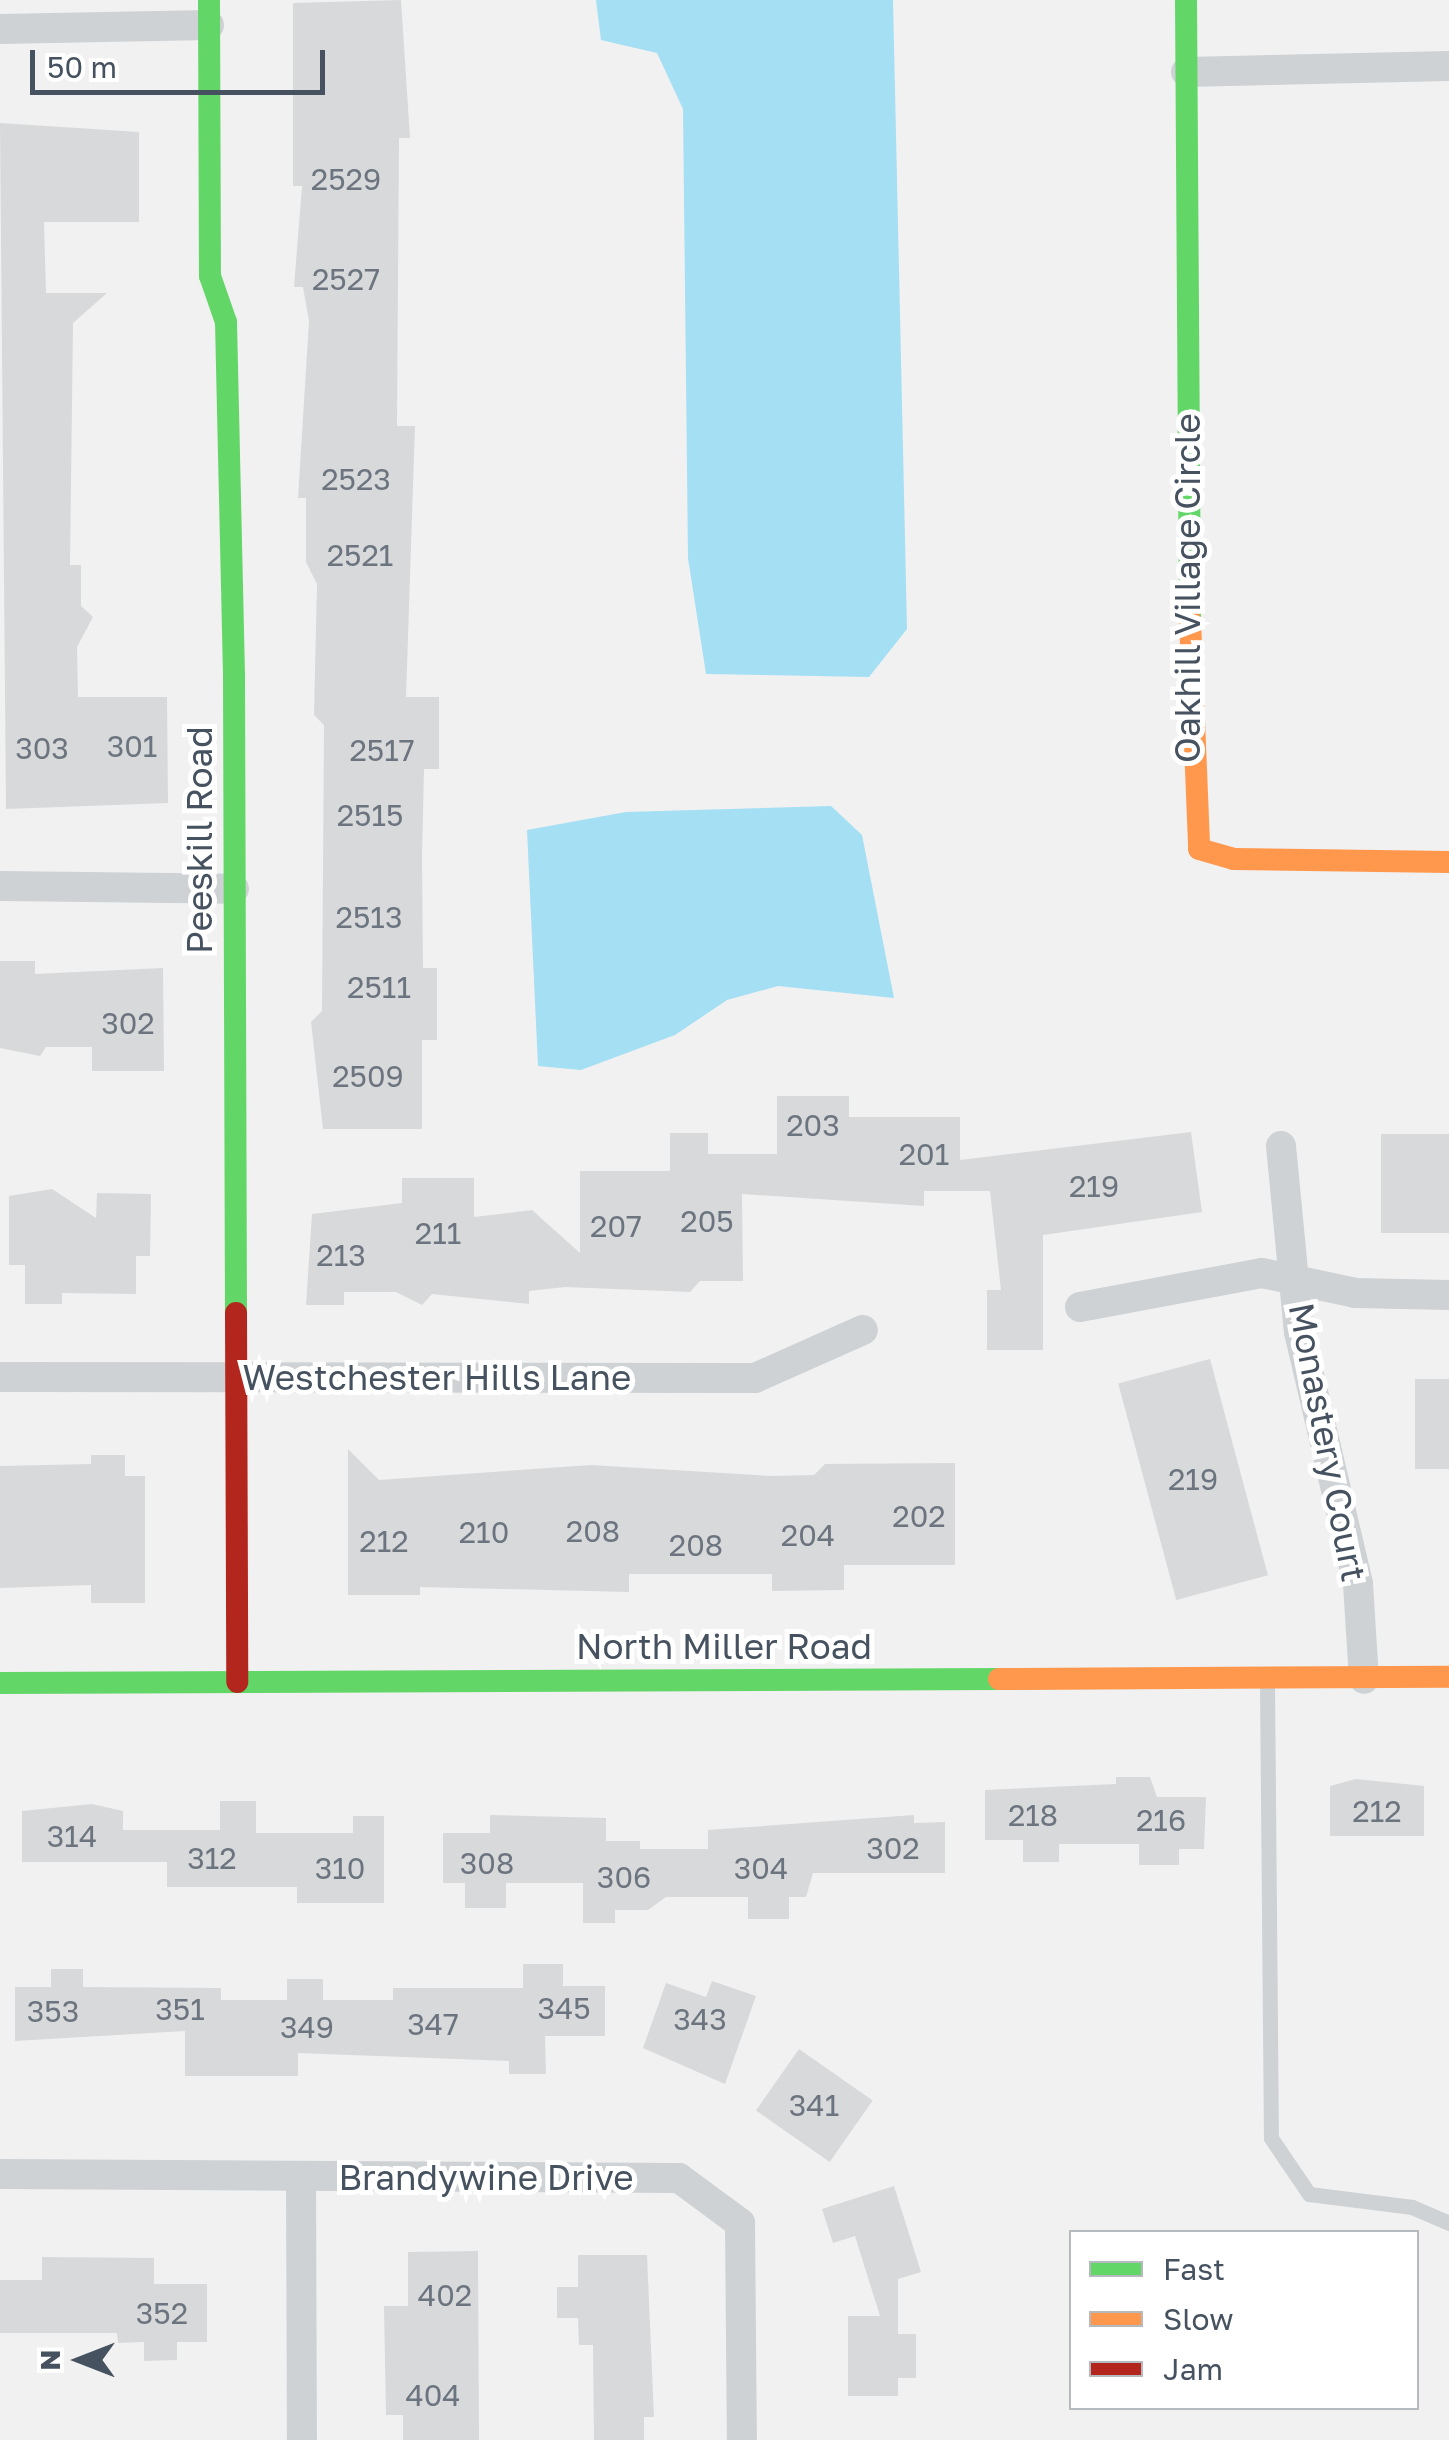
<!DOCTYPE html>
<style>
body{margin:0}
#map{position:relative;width:1449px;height:2440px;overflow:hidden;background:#f1f1f1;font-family:"Golos Text",sans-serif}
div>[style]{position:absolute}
.water>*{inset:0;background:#a4dff4}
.building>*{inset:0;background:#d8d9db;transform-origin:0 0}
.lane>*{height:15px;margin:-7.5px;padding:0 7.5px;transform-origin:7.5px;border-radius:7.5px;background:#ced2d5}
.street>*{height:30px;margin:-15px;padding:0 15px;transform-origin:15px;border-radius:15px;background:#ced2d5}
.fast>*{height:22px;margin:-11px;padding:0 11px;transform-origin:11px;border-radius:11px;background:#63d668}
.slow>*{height:22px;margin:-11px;padding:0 11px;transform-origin:11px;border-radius:11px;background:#ff974d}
.jam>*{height:22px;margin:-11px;padding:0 11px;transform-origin:11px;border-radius:11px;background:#b3261e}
span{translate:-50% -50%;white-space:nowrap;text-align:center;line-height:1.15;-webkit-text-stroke:10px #fff;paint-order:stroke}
.number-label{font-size:30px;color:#6c757f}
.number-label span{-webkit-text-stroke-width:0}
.street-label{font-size:35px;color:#46525f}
.legend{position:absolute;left:1069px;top:2230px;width:350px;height:180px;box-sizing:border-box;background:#fff;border:2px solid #b5babf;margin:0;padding:12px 18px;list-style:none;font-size:30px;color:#46525f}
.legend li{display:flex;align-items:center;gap:20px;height:50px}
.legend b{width:50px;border:2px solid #b5babf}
.north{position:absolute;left:30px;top:2310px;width:100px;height:100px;-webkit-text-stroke:8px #fff;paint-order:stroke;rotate:270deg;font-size:28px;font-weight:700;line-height:40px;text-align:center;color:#46525f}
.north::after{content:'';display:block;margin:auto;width:35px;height:45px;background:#46525f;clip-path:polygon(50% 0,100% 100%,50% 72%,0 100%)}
.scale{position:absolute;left:30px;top:50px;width:295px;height:45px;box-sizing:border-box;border:5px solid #46525f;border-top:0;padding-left:12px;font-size:30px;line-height:35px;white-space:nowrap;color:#46525f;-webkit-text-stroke:8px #fff;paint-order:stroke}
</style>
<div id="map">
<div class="water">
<i style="clip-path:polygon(596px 0,893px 0,907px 629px,869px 677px,706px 674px,688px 558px,683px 109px,657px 53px,601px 40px)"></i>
<i style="clip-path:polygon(831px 806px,862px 835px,894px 998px,778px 986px,727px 1000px,675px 1035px,581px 1070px,538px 1066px,527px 830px,626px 812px)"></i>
</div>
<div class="building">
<i style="clip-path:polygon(401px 0,410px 138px,399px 138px,397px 426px,415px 426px,406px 697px,439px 697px,439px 769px,424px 769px,422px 858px,423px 968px,437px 968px,437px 1040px,422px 1040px,422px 1129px,323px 1129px,311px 1022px,322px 1011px,324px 725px,314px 715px,317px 584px,306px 562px,306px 498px,298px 498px,309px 321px,303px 287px,294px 287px,302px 186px,293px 186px,293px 3px)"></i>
<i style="clip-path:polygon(0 123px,139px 132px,139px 222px,44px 222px,46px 293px,107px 293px,73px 323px,70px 565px,81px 565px,81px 606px,93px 617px,77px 647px,78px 697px,167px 697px,168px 803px,6px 809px)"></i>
<i style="clip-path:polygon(0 961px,35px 961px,35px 974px,163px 968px,164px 1071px,92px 1071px,92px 1047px,46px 1047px,40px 1056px,0 1048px)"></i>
<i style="clip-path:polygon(777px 1096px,849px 1096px,849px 1117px,960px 1117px,960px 1160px,1191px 1132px,1202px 1212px,1043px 1235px,1043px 1350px,987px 1350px,987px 1290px,1001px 1290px,990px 1191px,924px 1191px,924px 1206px,742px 1194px,743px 1281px,700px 1281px,690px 1292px,565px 1287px,529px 1291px,529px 1304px,432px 1294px,422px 1305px,396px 1292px,344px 1292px,344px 1305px,306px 1305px,312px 1214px,402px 1203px,402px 1178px,474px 1178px,474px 1217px,532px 1210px,580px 1253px,580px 1171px,670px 1171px,670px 1133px,708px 1133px,708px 1154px,777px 1154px)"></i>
<i style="left:1449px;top:1134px;width:99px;height:68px;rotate:90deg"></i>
<i style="clip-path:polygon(52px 1189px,96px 1218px,97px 1193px,151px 1194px,150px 1256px,136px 1256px,136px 1294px,62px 1293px,62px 1304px,25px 1304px,25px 1265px,9px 1265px,9px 1196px)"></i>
<i style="left:1210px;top:1359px;width:224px;height:95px;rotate:75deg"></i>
<i style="left:1415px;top:1379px;width:34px;height:90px"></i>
<i style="clip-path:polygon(348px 1449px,379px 1480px,591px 1465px,772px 1476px,814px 1475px,825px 1464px,955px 1463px,955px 1565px,844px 1565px,844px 1590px,772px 1591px,772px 1574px,629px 1574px,629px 1592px,420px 1587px,420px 1595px,348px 1595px)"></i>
<i style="clip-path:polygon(91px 1455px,125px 1455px,125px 1476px,145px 1476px,145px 1603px,91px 1603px,91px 1585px,0 1588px,0 1466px,91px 1464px)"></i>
<i style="clip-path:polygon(1116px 1777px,1150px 1777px,1157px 1797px,1206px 1797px,1204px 1849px,1179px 1849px,1179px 1865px,1139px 1865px,1139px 1844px,1059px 1844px,1059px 1862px,1023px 1862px,1023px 1840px,985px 1840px,985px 1790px,1116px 1784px)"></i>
<i style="clip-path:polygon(1356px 1779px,1424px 1786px,1424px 1836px,1330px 1836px,1330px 1786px)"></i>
<i style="clip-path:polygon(220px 1801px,256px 1801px,256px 1833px,353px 1833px,353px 1816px,384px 1816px,384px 1903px,297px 1903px,297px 1887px,167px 1887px,167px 1862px,22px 1862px,22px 1811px,92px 1804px,123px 1811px,123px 1830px,220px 1830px)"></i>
<i style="clip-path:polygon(490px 1815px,606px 1818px,606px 1841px,640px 1841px,640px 1849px,708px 1849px,708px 1830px,914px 1815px,914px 1823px,945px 1822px,945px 1873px,813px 1873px,806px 1897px,789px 1897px,789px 1919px,748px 1919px,748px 1897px,666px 1897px,648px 1910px,615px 1910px,615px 1923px,583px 1923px,583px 1883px,506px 1883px,506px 1908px,465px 1908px,465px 1883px,443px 1883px,443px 1833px,490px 1833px)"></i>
<i style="clip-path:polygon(523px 1964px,563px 1964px,563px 1986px,605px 1986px,605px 2036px,545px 2036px,546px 2074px,509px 2074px,509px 2061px,298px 2053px,298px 2076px,185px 2076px,185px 2031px,15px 2041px,15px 1987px,51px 1987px,51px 1969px,83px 1969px,83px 1987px,221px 1988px,221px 2000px,287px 2000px,287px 1979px,323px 1979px,323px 2000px,393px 2000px,393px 1988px,523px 1988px)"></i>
<i style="clip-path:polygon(712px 1981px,756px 1996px,725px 2084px,643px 2048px,666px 1983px,706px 1997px)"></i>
<i style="left:799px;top:2049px;width:90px;height:75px;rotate:35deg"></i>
<i style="clip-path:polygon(894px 2186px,921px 2272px,898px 2279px,898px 2334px,916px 2334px,916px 2378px,898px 2378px,898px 2396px,848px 2396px,848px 2316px,880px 2316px,855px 2236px,833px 2243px,822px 2209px)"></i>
<i style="clip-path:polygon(478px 2251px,479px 2440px,403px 2440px,403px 2415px,386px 2415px,384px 2306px,408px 2306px,408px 2252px)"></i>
<i style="clip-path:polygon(578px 2255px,647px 2255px,654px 2417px,644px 2417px,644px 2440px,594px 2440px,593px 2345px,579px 2345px,578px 2318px,557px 2318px,557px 2287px,578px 2287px)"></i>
<i style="clip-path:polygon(42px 2257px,154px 2258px,154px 2284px,207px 2284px,207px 2342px,177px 2342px,177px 2360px,144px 2361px,144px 2342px,118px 2343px,117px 2333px,0 2333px,0 2280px,42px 2280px)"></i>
</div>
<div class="lane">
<i style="left:1267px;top:1683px;width:455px;rotate:89.5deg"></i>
<i style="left:1271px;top:2138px;width:68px;rotate:55.8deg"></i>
<i style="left:1309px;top:2194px;width:104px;rotate:7.2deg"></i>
<i style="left:1412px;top:2207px;width:40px;rotate:23.4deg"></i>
</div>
<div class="street">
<i style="left:0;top:29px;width:209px;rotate:-1.1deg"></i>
<i style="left:1186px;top:72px;width:263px;rotate:-1.3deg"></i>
<i style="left:0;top:886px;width:234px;rotate:0.7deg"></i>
<i style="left:1281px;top:1146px;width:187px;rotate:84.5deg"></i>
<i style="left:1299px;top:1332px;width:259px;rotate:76.8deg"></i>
<i style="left:1358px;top:1584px;width:95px;rotate:86.4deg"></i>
<i style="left:1080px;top:1307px;width:185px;rotate:-10.6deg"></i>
<i style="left:1262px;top:1273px;width:96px;rotate:12deg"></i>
<i style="left:1356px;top:1293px;width:93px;rotate:1.2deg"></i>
<i style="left:0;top:1377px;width:755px;rotate:0.08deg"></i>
<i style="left:755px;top:1378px;width:118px;rotate:-24deg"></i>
<i style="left:0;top:2174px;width:679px;rotate:0.34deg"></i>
<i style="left:679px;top:2178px;width:76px;rotate:36.4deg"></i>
<i style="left:740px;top:2223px;width:217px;rotate:89.5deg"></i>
<i style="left:301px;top:2176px;width:264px;rotate:89.8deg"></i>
</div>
<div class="fast">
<i style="left:209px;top:0;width:276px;rotate:89.8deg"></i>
<i style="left:210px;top:276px;width:49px;rotate:70.8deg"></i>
<i style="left:226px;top:322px;width:357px;rotate:88.7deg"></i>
<i style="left:234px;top:679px;width:634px;rotate:89.82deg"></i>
<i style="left:1186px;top:0;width:620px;rotate:89.63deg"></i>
<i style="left:0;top:1683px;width:999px;rotate:-0.23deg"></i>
</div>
<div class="slow">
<i style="left:1190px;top:620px;width:229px;rotate:87.7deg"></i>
<i style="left:1199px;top:849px;width:36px;rotate:16deg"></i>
<i style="left:1234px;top:859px;width:215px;rotate:0.8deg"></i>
<i style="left:999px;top:1679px;width:450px;rotate:-0.3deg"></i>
</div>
<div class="jam">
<i style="left:236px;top:1313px;width:369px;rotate:89.8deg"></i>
</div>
<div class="number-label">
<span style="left:346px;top:179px">2529</span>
<span style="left:346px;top:279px">2527</span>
<span style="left:356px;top:479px">2523</span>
<span style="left:360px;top:555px">2521</span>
<span style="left:132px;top:746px">301</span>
<span style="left:42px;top:748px">303</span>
<span style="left:382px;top:750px">2517</span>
<span style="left:370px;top:815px">2515</span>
<span style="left:369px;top:917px">2513</span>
<span style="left:379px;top:987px">2511</span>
<span style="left:128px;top:1023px">302</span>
<span style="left:368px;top:1076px">2509</span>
<span style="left:813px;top:1125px">203</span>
<span style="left:924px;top:1154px">201</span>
<span style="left:1094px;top:1186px">219</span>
<span style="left:707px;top:1221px">205</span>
<span style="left:616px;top:1226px">207</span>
<span style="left:438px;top:1233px">211</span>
<span style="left:341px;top:1255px">213</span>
<span style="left:1193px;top:1479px">219</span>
<span style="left:919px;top:1516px">202</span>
<span style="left:593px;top:1531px">208</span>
<span style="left:484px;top:1532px">210</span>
<span style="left:808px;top:1535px">204</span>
<span style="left:384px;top:1541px">212</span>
<span style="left:696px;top:1545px">208</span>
<span style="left:1377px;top:1811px">212</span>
<span style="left:1033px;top:1815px">218</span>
<span style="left:1161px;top:1820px">216</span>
<span style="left:72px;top:1836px">314</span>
<span style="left:893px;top:1848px">302</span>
<span style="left:212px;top:1858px">312</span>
<span style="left:487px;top:1863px">308</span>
<span style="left:340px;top:1868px">310</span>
<span style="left:761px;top:1868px">304</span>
<span style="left:624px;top:1877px">306</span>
<span style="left:564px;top:2008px">345</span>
<span style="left:180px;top:2009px">351</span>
<span style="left:53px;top:2011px">353</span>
<span style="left:700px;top:2019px">343</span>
<span style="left:433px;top:2024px">347</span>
<span style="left:307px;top:2027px">349</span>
<span style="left:814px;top:2105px">341</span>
<span style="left:445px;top:2295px">402</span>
<span style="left:162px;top:2313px">352</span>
<span style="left:433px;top:2395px">404</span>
</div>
<div class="street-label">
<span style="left:1187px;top:588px;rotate:-90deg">Oakhill Village Circle</span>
<span style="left:199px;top:840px;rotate:-90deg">Peeskill Road</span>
<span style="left:437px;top:1377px">Westchester Hills Lane</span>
<span style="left:1328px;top:1442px;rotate:79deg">Monastery Court</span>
<span style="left:724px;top:1646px">North Miller Road</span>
<span style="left:486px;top:2177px">Brandywine Drive</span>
</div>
<ul class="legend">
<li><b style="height:12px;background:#63d668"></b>Fast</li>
<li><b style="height:12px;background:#ff974d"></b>Slow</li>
<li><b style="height:12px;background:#b3261e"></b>Jam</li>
</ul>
<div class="north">N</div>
<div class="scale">50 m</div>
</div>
